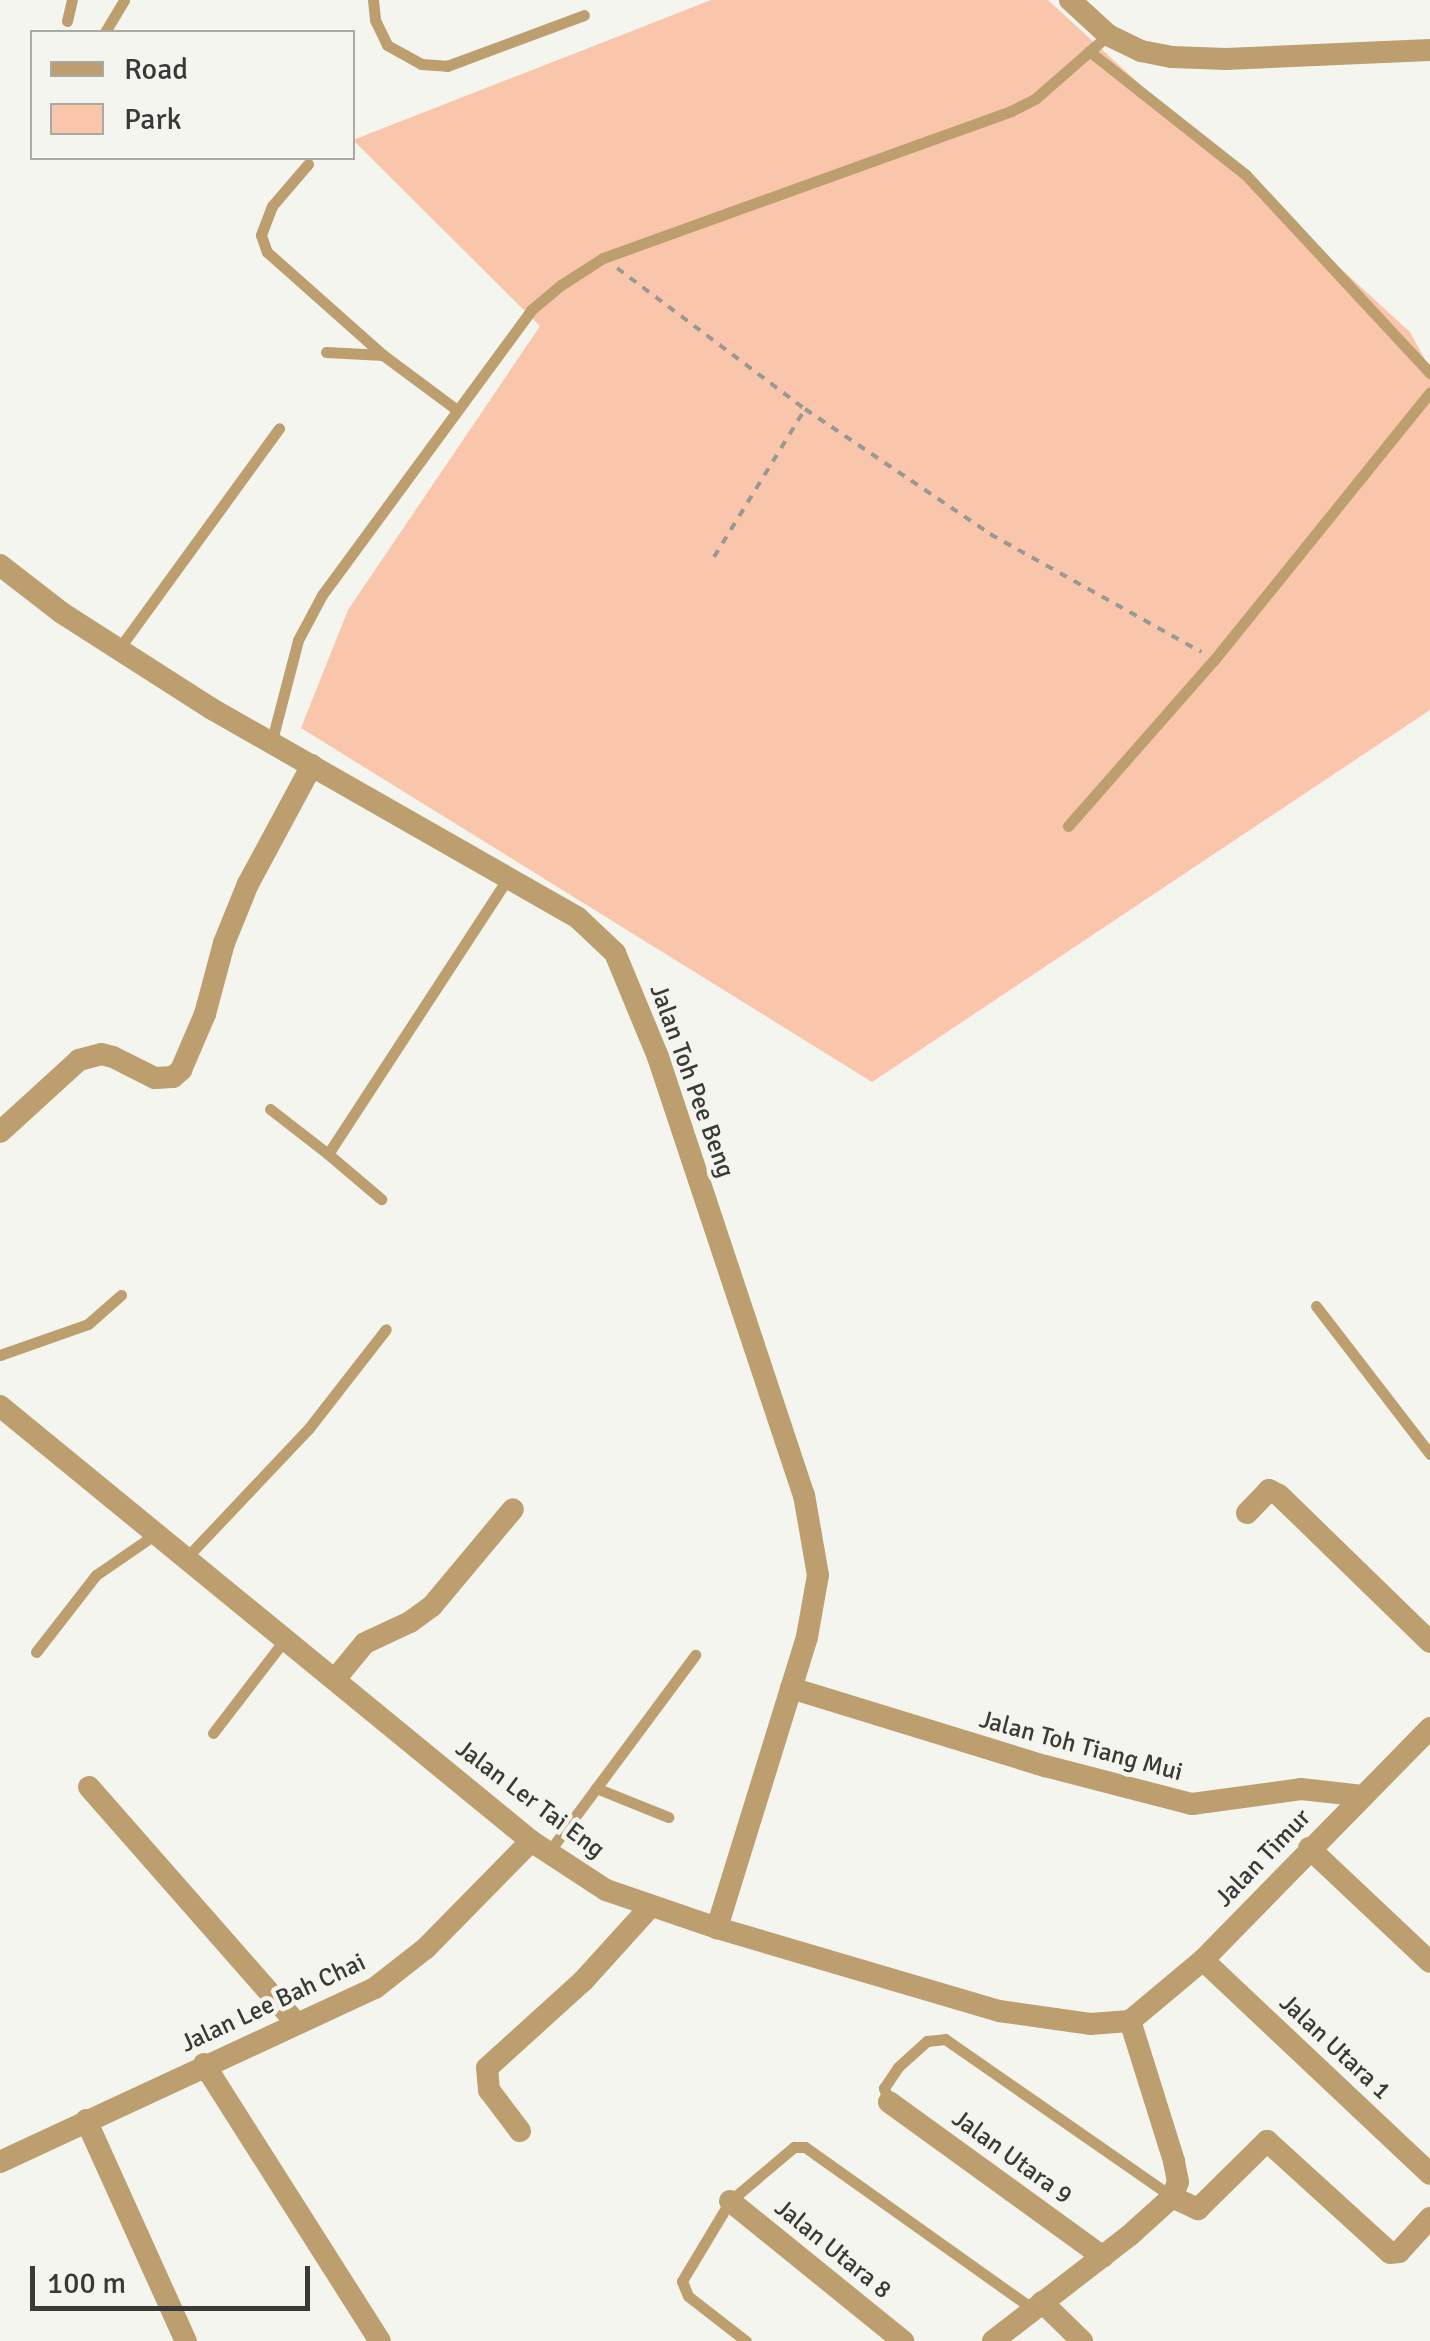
<!DOCTYPE html>
<style>
body{margin:0}
#map{position:relative;width:1430px;height:2341px;overflow:hidden;background:#f5f5ef;font-family:Signika,sans-serif}
div>[style]{position:absolute}
.green>*{inset:0;background:#fac6ab}
.path>*{height:4px;margin-top:-2px;transform-origin:0;background:repeating-linear-gradient(90deg,#989894 0 8px,transparent 0 16px)}
.service>*{height:11px;margin:-5.5px;padding:0 5.5px;transform-origin:5.5px;border-radius:5.5px;background:#bd9e6e}
.minor>*{height:22px;margin:-11px;padding:0 11px;transform-origin:11px;border-radius:11px;background:#bd9e6e}
span{translate:-50% -50%;white-space:nowrap;text-align:center;line-height:1.15;-webkit-text-stroke:9px #f5f5ef;paint-order:stroke}
.street-label{font-size:25px;color:#393937}
.legend{position:absolute;left:30px;top:30px;width:325px;height:130px;box-sizing:border-box;background:#f5f5ef;border:2px solid #aaaaa5;margin:0;padding:12px 18px;list-style:none;font-size:30px;color:#393937}
.legend li{display:flex;align-items:center;gap:20px;height:50px}
.legend b{width:50px;border:2px solid #aaaaa5}
.scale{position:absolute;left:30px;top:2266px;width:280px;height:45px;box-sizing:border-box;border:5px solid #393937;border-top:0;padding-left:12px;font-size:30px;line-height:35px;white-space:nowrap;color:#393937;-webkit-text-stroke:8px #f5f5ef;paint-order:stroke}
</style>
<div id="map">
<div class="green">
<i style="clip-path:polygon(711px 0,1048px 0,1410px 332px,1430px 369px,1430px 710px,872px 1082px,301px 728px,348px 610px,540px 326px,353px 140px)"></i>
</div>
<div class="path">
<i style="left:617px;top:268px;width:235px;rotate:36.9deg"></i>
<i style="left:805px;top:409px;width:223px;rotate:34deg"></i>
<i style="left:990px;top:534px;width:242px;rotate:29.2deg"></i>
<i style="left:714px;top:557px;width:174px;rotate:-58.4deg"></i>
</div>
<div class="service">
<i style="left:373px;top:0;width:20px;rotate:84deg"></i>
<i style="left:375px;top:20px;width:28px;rotate:64deg"></i>
<i style="left:387px;top:45px;width:39px;rotate:29deg"></i>
<i style="left:421px;top:64px;width:26px;rotate:4deg"></i>
<i style="left:447px;top:66px;width:146px;rotate:-20.4deg"></i>
<i style="left:67px;top:21px;width:22px;rotate:-77deg"></i>
<i style="left:105px;top:32px;width:37px;rotate:-59deg"></i>
<i style="left:1089px;top:51px;width:199px;rotate:38.3deg"></i>
<i style="left:1245px;top:174px;width:272px;rotate:47.1deg"></i>
<i style="left:308px;top:164px;width:55px;rotate:130.6deg"></i>
<i style="left:272px;top:206px;width:31px;rotate:111deg"></i>
<i style="left:261px;top:235px;width:18px;rotate:71deg"></i>
<i style="left:267px;top:252px;width:155px;rotate:41.6deg"></i>
<i style="left:326px;top:352px;width:57px;rotate:3deg"></i>
<i style="left:383px;top:355px;width:92px;rotate:36.6deg"></i>
<i style="left:118px;top:650px;width:274px;rotate:-54deg"></i>
<i style="left:272px;top:740px;width:103px;rotate:-75.4deg"></i>
<i style="left:298px;top:640px;width:51px;rotate:-61.9deg"></i>
<i style="left:322px;top:595px;width:353px;rotate:-53.7deg"></i>
<i style="left:531px;top:310px;width:39px;rotate:-40deg"></i>
<i style="left:561px;top:285px;width:50px;rotate:-32.7deg"></i>
<i style="left:603px;top:258px;width:434px;rotate:-19.8deg"></i>
<i style="left:1011px;top:111px;width:28px;rotate:-27deg"></i>
<i style="left:1036px;top:98px;width:96px;rotate:-41.2deg"></i>
<i style="left:1068px;top:826px;width:221px;rotate:-48.7deg"></i>
<i style="left:1214px;top:660px;width:344px;rotate:-51.1deg"></i>
<i style="left:270px;top:1109px;width:73px;rotate:37.8deg"></i>
<i style="left:328px;top:1154px;width:330px;rotate:-56.9deg"></i>
<i style="left:328px;top:1154px;width:70px;rotate:40.3deg"></i>
<i style="left:1316px;top:1306px;width:187px;rotate:52.4deg"></i>
<i style="left:0;top:1355px;width:93px;rotate:-19.4deg"></i>
<i style="left:88px;top:1324px;width:44px;rotate:-41.3deg"></i>
<i style="left:188px;top:1556px;width:176px;rotate:-46.6deg"></i>
<i style="left:309px;top:1428px;width:125px;rotate:-52.1deg"></i>
<i style="left:36px;top:1652px;width:98px;rotate:-52.1deg"></i>
<i style="left:96px;top:1575px;width:74px;rotate:-34.5deg"></i>
<i style="left:213px;top:1733px;width:120px;rotate:-52.5deg"></i>
<i style="left:596px;top:1788px;width:78px;rotate:21.9deg"></i>
<i style="left:548px;top:1853px;width:247px;rotate:-53.4deg"></i>
<i style="left:889px;top:2102px;width:15px;rotate:-110deg"></i>
<i style="left:884px;top:2088px;width:25px;rotate:-56deg"></i>
<i style="left:898px;top:2067px;width:39px;rotate:-42deg"></i>
<i style="left:927px;top:2041px;width:18px;rotate:-6deg"></i>
<i style="left:945px;top:2039px;width:277px;rotate:34.8deg"></i>
<i style="left:746px;top:2341px;width:73px;rotate:-142.2deg"></i>
<i style="left:688px;top:2296px;width:16px;rotate:-112deg"></i>
<i style="left:682px;top:2281px;width:93px;rotate:-59deg"></i>
<i style="left:730px;top:2201px;width:84px;rotate:-40.2deg"></i>
<i style="left:794px;top:2147px;width:11px"></i>
<i style="left:805px;top:2147px;width:280px;rotate:35.4deg"></i>
</div>
<div class="minor">
<i style="left:1070px;top:0;width:52px;rotate:42.6deg"></i>
<i style="left:1108px;top:35px;width:37px;rotate:26deg"></i>
<i style="left:1141px;top:51px;width:32px;rotate:11deg"></i>
<i style="left:1172px;top:57px;width:54px;rotate:2.1deg"></i>
<i style="left:1226px;top:59px;width:204px;rotate:-2.5deg"></i>
<i style="left:0;top:565px;width:78px;rotate:37.7deg"></i>
<i style="left:62px;top:613px;width:178px;rotate:32.6deg"></i>
<i style="left:212px;top:709px;width:421px;rotate:29.7deg"></i>
<i style="left:578px;top:918px;width:51px;rotate:43.4deg"></i>
<i style="left:615px;top:953px;width:113px;rotate:67.5deg"></i>
<i style="left:658px;top:1057px;width:462px;rotate:71.6deg"></i>
<i style="left:804px;top:1495px;width:81px;rotate:80.1deg"></i>
<i style="left:818px;top:1575px;width:63px;rotate:100.1deg"></i>
<i style="left:807px;top:1637px;width:305px;rotate:107.2deg"></i>
<i style="left:0;top:1132px;width:107px;rotate:-42.3deg"></i>
<i style="left:79px;top:1060px;width:23px;rotate:-15deg"></i>
<i style="left:101px;top:1054px;width:12px;rotate:14deg"></i>
<i style="left:113px;top:1057px;width:47px;rotate:26.6deg"></i>
<i style="left:155px;top:1078px;width:18px;rotate:-3deg"></i>
<i style="left:173px;top:1077px;width:11px;rotate:-41deg"></i>
<i style="left:181px;top:1070px;width:61px;rotate:-66.8deg"></i>
<i style="left:205px;top:1014px;width:73px;rotate:-75deg"></i>
<i style="left:224px;top:943px;width:64px;rotate:-67.9deg"></i>
<i style="left:248px;top:884px;width:135px;rotate:-61.7deg"></i>
<i style="left:0;top:1406px;width:686px;rotate:39.32deg"></i>
<i style="left:531px;top:1841px;width:90px;rotate:33.2deg"></i>
<i style="left:606px;top:1890px;width:117px;rotate:18.9deg"></i>
<i style="left:717px;top:1928px;width:294px;rotate:16.4deg"></i>
<i style="left:999px;top:2011px;width:92px;rotate:8.1deg"></i>
<i style="left:1090px;top:2024px;width:40px;rotate:-4.3deg"></i>
<i style="left:1130px;top:2021px;width:95px;rotate:-39.9deg"></i>
<i style="left:1203px;top:1960px;width:325px;rotate:-45.6deg"></i>
<i style="left:1247px;top:1513px;width:32px;rotate:-46deg"></i>
<i style="left:1269px;top:1490px;width:11px;rotate:27deg"></i>
<i style="left:1279px;top:1495px;width:211px;rotate:44.2deg"></i>
<i style="left:336px;top:1678px;width:45px;rotate:-50.4deg"></i>
<i style="left:365px;top:1643px;width:50px;rotate:-25deg"></i>
<i style="left:410px;top:1622px;width:27px;rotate:-36deg"></i>
<i style="left:432px;top:1606px;width:126px;rotate:-50.1deg"></i>
<i style="left:791px;top:1688px;width:266px;rotate:17.1deg"></i>
<i style="left:1045px;top:1766px;width:152px;rotate:14.5deg"></i>
<i style="left:1192px;top:1804px;width:110px;rotate:-7.8deg"></i>
<i style="left:1301px;top:1789px;width:62px;rotate:6.4deg"></i>
<i style="left:89px;top:1787px;width:315px;rotate:48.7deg"></i>
<i style="left:1309px;top:1848px;width:166px;rotate:43.3deg"></i>
<i style="left:1203px;top:1960px;width:312px;rotate:43.3deg"></i>
<i style="left:204px;top:2064px;width:328px;rotate:57.6deg"></i>
<i style="left:889px;top:2102px;width:264px;rotate:35.9deg"></i>
<i style="left:86px;top:2120px;width:243px;rotate:65.7deg"></i>
<i style="left:520px;top:2131px;width:51px;rotate:-127.1deg"></i>
<i style="left:489px;top:2090px;width:22px;rotate:-95deg"></i>
<i style="left:487px;top:2068px;width:130px;rotate:-42.2deg"></i>
<i style="left:583px;top:1981px;width:100px;rotate:-47.8deg"></i>
<i style="left:0;top:2162px;width:413px;rotate:-24.9deg"></i>
<i style="left:375px;top:1988px;width:65px;rotate:-38.1deg"></i>
<i style="left:426px;top:1948px;width:150px;rotate:-45.5deg"></i>
<i style="left:1172px;top:2197px;width:29px;rotate:25deg"></i>
<i style="left:1198px;top:2209px;width:97px;rotate:-44.6deg"></i>
<i style="left:1267px;top:2141px;width:166px;rotate:42.3deg"></i>
<i style="left:1390px;top:2253px;width:9px;rotate:-6deg"></i>
<i style="left:1399px;top:2252px;width:46px;rotate:-47.6deg"></i>
<i style="left:730px;top:2201px;width:223px;rotate:39deg"></i>
<i style="left:1042px;top:2302px;width:56px;rotate:44.3deg"></i>
<i style="left:993px;top:2341px;width:172px;rotate:-37.7deg"></i>
<i style="left:1129px;top:2236px;width:58px;rotate:-42.2deg"></i>
<i style="left:1172px;top:2197px;width:16px;rotate:-68deg"></i>
<i style="left:1178px;top:2182px;width:21px;rotate:-101deg"></i>
<i style="left:1174px;top:2161px;width:147px;rotate:-107.4deg"></i>
</div>
<div class="street-label">
<span style="left:692px;top:1081px;rotate:70deg">Jalan Toh Pee Beng</span>
<span style="left:1081px;top:1746px;rotate:15deg">Jalan Toh Tiang Mui</span>
<span style="left:530px;top:1799px;rotate:37deg">Jalan Ler Tai Eng</span>
<span style="left:1263px;top:1858px;rotate:-46deg">Jalan Timur</span>
<span style="left:273px;top:2003px;rotate:-25deg">Jalan Lee Bah Chai</span>
<span style="left:1335px;top:2047px;rotate:43deg">Jalan Utara 1</span>
<span style="left:1012px;top:2157px;rotate:36deg">Jalan Utara 9</span>
<span style="left:833px;top:2249px;rotate:39deg">Jalan Utara 8</span>
</div>
<ul class="legend">
<li><b style="height:12px;background:#bd9e6e"></b>Road</li>
<li><b style="height:28px;background:#fac6ab"></b>Park</li>
</ul>
<div class="scale">100 m</div>
</div>
